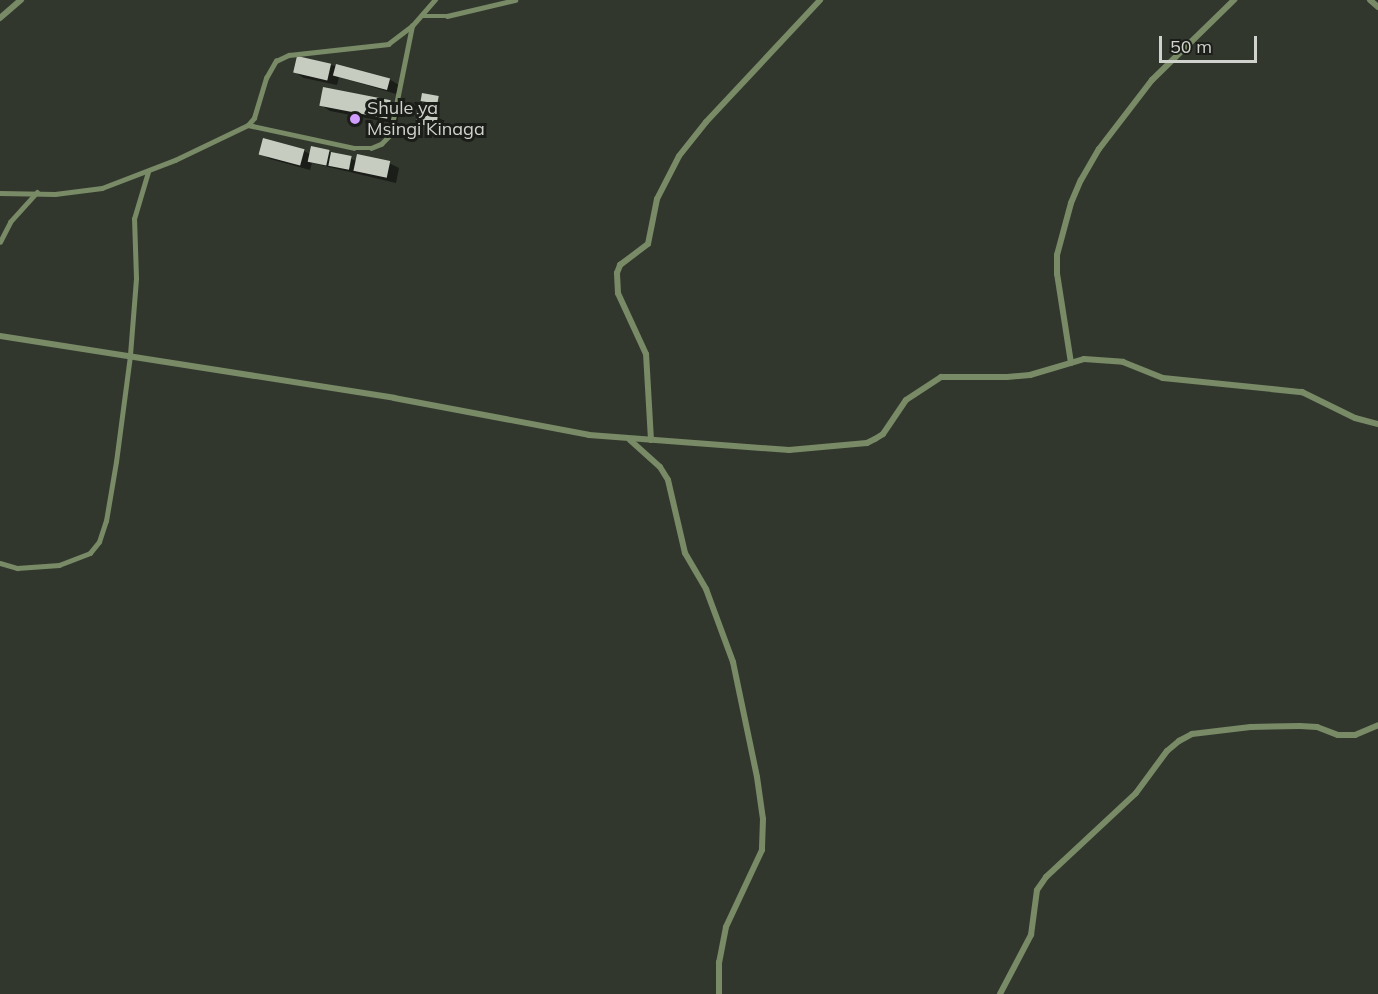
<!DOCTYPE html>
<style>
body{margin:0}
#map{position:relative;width:1378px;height:994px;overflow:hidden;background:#32372d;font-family:Mulish,sans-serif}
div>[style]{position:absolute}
.shadow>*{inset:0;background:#0007}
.building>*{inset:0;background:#c6ccc0;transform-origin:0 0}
.lane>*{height:4.5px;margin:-2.25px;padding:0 2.25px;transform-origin:2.25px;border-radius:2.25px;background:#798a66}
.street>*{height:6px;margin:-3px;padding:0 3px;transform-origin:3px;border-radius:3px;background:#798a66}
.dots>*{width:16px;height:16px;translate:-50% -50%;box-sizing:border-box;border:3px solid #1b1d19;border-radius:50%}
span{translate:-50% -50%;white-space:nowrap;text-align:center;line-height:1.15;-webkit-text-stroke:6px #1b1d19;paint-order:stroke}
.poi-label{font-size:18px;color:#d0d3cd}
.left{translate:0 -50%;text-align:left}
.scale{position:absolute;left:1159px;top:36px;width:98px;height:27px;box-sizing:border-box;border:3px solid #d0d3cd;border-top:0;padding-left:8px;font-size:18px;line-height:21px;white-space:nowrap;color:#d0d3cd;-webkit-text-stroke:4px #1b1d19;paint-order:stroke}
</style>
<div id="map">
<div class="shadow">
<i style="clip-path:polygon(331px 65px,389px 79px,399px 85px,396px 94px,339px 77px,337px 85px,304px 78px,295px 72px)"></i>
<i style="clip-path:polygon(390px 102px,400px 107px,397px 124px,330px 111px,321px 105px)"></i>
<i style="clip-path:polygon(438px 117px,444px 121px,442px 130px,417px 124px)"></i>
<i style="clip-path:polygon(304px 151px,310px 154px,329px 152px,357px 161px,389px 163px,399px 168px,396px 183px,312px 163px,310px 170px,270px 159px,261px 154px)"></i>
</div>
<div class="building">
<i style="left:297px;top:56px;width:35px;height:17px;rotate:13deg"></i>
<i style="left:336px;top:64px;width:56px;height:12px;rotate:15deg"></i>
<i style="left:323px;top:87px;width:69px;height:19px;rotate:11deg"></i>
<i style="left:422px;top:93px;width:17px;height:8px;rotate:10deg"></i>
<i style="left:417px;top:113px;width:21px;height:11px;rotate:8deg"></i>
<i style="left:263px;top:138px;width:43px;height:17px;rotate:15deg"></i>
<i style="left:311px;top:146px;width:19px;height:16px;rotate:12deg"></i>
<i style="left:331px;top:152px;width:21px;height:14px;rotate:11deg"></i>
<i style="left:357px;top:154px;width:34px;height:17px;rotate:12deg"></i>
</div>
<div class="lane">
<i style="left:422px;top:16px;width:25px"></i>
<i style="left:447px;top:16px;width:70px;rotate:-13.2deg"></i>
<i style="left:248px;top:125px;width:108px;rotate:12.2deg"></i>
<i style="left:354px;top:148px;width:17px"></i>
<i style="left:371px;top:148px;width:11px;rotate:-22deg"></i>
<i style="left:381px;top:144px;width:11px;rotate:-45deg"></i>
<i style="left:389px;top:136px;width:16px;rotate:-76deg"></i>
<i style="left:393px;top:120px;width:96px;rotate:-78.6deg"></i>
<i style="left:0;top:193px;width:55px;rotate:1deg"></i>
<i style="left:55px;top:194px;width:47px;rotate:-7.3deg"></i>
<i style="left:102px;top:188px;width:78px;rotate:-21deg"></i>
<i style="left:175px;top:160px;width:81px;rotate:-25.6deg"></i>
<i style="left:248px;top:125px;width:9px;rotate:-49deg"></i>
<i style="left:254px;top:118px;width:42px;rotate:-73.3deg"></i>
<i style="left:266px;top:78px;width:20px;rotate:-60deg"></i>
<i style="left:276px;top:61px;width:14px;rotate:-25deg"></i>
<i style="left:289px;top:55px;width:100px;rotate:-6.3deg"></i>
<i style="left:388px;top:44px;width:30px;rotate:-37deg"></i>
<i style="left:412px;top:26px;width:35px;rotate:-49deg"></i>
<i style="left:0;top:242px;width:22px;rotate:-63deg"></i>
<i style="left:10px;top:222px;width:40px;rotate:-48deg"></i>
<i style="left:0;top:563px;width:18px;rotate:16deg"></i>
<i style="left:17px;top:568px;width:42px;rotate:-4.1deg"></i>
<i style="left:59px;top:565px;width:33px;rotate:-21deg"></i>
<i style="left:90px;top:553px;width:14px;rotate:-51deg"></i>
<i style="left:99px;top:542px;width:22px;rotate:-72deg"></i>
<i style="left:106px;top:521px;width:60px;rotate:-80.4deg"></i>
<i style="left:116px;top:462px;width:108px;rotate:-82.5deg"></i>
<i style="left:130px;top:355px;width:77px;rotate:-85.5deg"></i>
<i style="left:136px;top:278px;width:59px;rotate:-91.9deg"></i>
<i style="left:134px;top:219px;width:49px;rotate:-73.4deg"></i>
</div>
<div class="street">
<i style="left:1370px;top:0;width:11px;rotate:41deg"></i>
<i style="left:0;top:18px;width:28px;rotate:-41deg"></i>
<i style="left:0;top:336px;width:399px;rotate:8.9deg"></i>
<i style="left:394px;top:398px;width:198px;rotate:10.7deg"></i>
<i style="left:589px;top:435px;width:201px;rotate:4.3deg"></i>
<i style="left:789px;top:450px;width:78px;rotate:-5.1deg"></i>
<i style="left:867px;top:443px;width:9px;rotate:-27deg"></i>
<i style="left:875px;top:439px;width:9px;rotate:-32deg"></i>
<i style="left:883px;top:434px;width:41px;rotate:-55.9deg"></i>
<i style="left:906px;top:400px;width:42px;rotate:-33.3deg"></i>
<i style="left:941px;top:377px;width:66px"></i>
<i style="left:1007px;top:377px;width:23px;rotate:-5deg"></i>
<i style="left:1030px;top:375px;width:56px;rotate:-16.5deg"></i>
<i style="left:1084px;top:359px;width:39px;rotate:4deg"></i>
<i style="left:1123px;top:362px;width:43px;rotate:21.8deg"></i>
<i style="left:1163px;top:378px;width:140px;rotate:5.8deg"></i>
<i style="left:1302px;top:392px;width:59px;rotate:26.1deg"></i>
<i style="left:1355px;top:418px;width:24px;rotate:15deg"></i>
<i style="left:1071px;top:363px;width:90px;rotate:-98.9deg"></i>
<i style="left:1057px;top:274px;width:19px;rotate:-90deg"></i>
<i style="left:1057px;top:255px;width:54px;rotate:-74.9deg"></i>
<i style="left:1071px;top:203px;width:25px;rotate:-67deg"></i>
<i style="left:1081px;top:180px;width:36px;rotate:-60deg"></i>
<i style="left:1099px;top:149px;width:87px;rotate:-52.5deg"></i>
<i style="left:1152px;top:80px;width:115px;rotate:-44.3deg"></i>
<i style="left:630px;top:440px;width:40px;rotate:42deg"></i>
<i style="left:660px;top:467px;width:15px;rotate:58deg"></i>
<i style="left:668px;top:480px;width:75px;rotate:76.9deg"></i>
<i style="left:685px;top:553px;width:42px;rotate:59.7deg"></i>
<i style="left:706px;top:589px;width:78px;rotate:69.7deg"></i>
<i style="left:733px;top:662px;width:117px;rotate:78.2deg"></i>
<i style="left:757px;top:777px;width:42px;rotate:81.9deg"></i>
<i style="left:763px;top:819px;width:31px;rotate:92deg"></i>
<i style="left:762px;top:850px;width:85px;rotate:115.1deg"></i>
<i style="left:726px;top:927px;width:36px;rotate:101deg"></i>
<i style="left:719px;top:962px;width:32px;rotate:90deg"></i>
<i style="left:651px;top:440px;width:86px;rotate:-93.3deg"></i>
<i style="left:646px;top:354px;width:67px;rotate:-114.7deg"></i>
<i style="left:618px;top:293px;width:20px;rotate:-93deg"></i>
<i style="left:617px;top:273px;width:9px;rotate:-69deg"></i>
<i style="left:620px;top:265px;width:35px;rotate:-37deg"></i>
<i style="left:648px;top:244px;width:46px;rotate:-78.7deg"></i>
<i style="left:657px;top:199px;width:48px;rotate:-62.9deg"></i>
<i style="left:679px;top:156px;width:43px;rotate:-51.5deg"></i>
<i style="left:706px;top:122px;width:167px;rotate:-46.9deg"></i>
<i style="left:1000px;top:994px;width:67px;rotate:-62.3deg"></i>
<i style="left:1031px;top:935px;width:45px;rotate:-82.4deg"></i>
<i style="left:1037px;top:890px;width:16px;rotate:-55deg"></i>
<i style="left:1046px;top:877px;width:123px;rotate:-43deg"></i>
<i style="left:1136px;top:793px;width:52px;rotate:-53.6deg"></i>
<i style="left:1167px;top:751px;width:16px;rotate:-40deg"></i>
<i style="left:1179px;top:741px;width:15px;rotate:-28deg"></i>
<i style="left:1192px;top:734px;width:59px;rotate:-6.8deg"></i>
<i style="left:1251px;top:727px;width:49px;rotate:-1.2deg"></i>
<i style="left:1300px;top:726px;width:17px;rotate:3deg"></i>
<i style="left:1317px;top:727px;width:22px;rotate:21deg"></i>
<i style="left:1338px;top:735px;width:17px"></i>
<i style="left:1355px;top:735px;width:25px;rotate:-23deg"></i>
</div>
<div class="dots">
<i style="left:355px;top:119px;background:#d19dfe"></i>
</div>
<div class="poi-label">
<span class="left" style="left:367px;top:119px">Shule ya<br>Msingi Kinaga</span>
</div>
<div class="scale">50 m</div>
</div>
